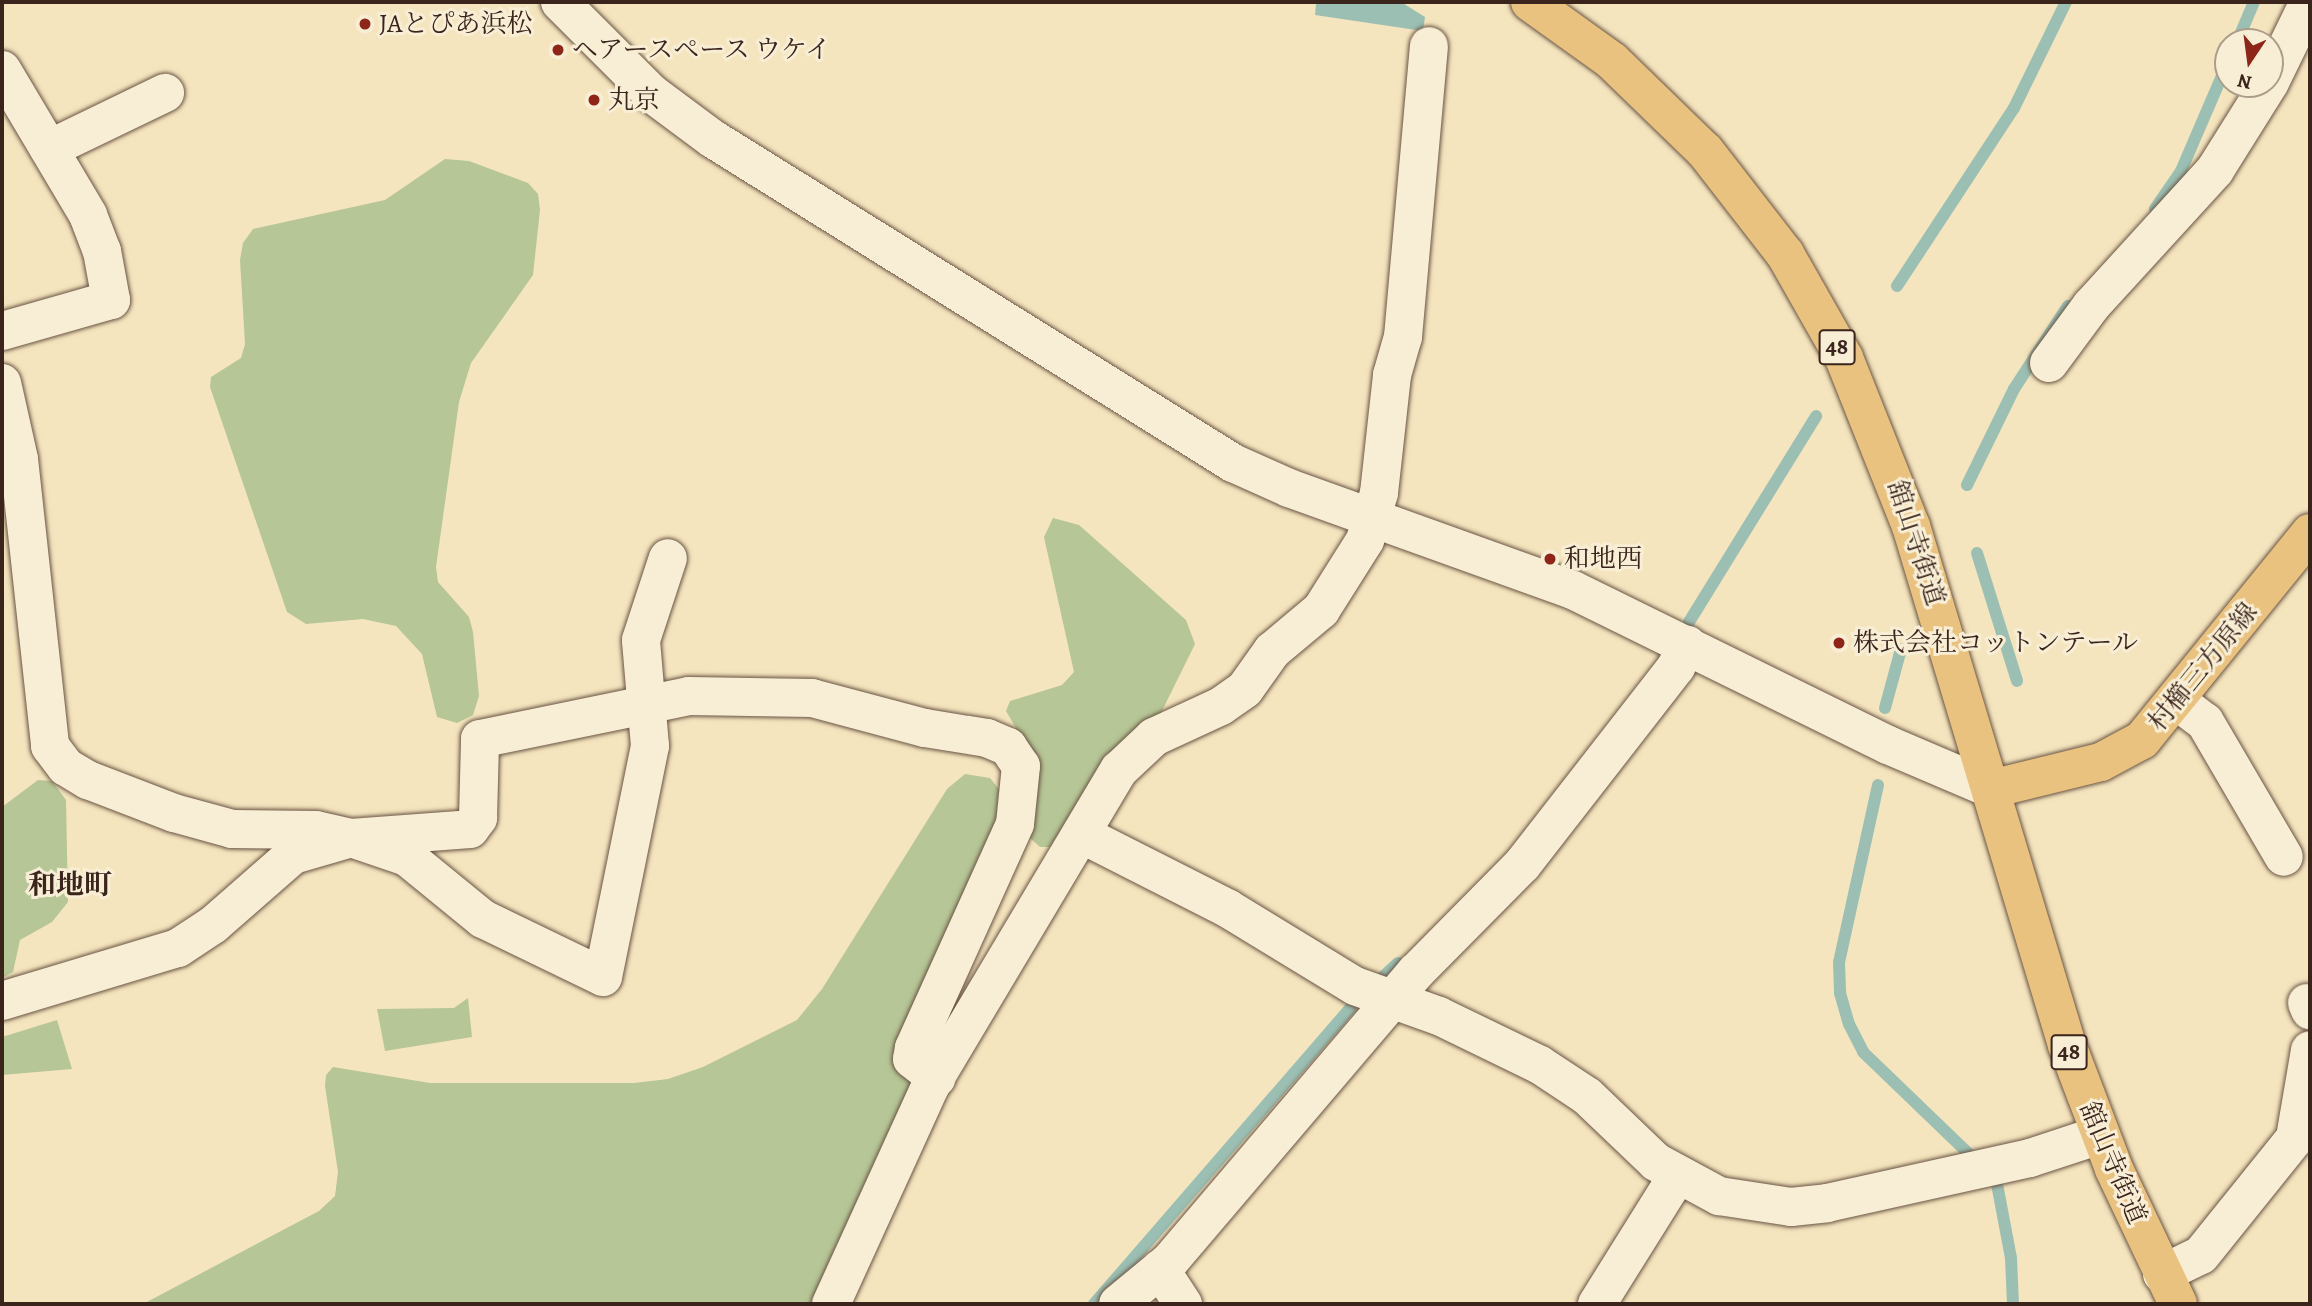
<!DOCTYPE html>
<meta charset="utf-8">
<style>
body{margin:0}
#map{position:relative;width:2312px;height:1306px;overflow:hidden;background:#f5e5be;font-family:Alegreya,"Noto Serif JP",serif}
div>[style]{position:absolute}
.green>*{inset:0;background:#b6c696}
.water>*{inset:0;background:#9cbfb3}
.stream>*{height:12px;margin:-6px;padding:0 6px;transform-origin:6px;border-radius:6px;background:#9cbfb3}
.roads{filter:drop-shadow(0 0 2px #695444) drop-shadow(0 0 2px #695444)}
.minor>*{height:38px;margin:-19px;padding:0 19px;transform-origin:19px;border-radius:19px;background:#f8eed5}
.major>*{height:38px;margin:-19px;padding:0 19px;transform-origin:19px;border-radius:19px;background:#eac27f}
.dots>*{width:19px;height:19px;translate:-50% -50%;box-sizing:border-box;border:4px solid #f8eed5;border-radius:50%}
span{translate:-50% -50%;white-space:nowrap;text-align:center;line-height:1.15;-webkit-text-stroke:6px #f8eed5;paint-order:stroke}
.shield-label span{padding:2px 5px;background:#f8eed5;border:2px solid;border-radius:5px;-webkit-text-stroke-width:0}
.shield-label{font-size:24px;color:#3a241c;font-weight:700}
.poi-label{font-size:26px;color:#3a241c}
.left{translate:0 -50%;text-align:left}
.street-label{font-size:26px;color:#3a241c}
.neighbourhood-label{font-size:28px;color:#3a241c;font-weight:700}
.frame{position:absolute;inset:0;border:4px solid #3a241c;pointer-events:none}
.north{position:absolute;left:2214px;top:28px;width:70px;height:70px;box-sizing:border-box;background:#f8eed5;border:2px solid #ac9d8b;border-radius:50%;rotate:193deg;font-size:19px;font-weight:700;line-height:28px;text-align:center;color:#3a241c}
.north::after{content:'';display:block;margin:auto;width:24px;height:32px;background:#8f2418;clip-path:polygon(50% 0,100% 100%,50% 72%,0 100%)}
</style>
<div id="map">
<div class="green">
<i style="clip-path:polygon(445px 159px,469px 161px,528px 183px,538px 194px,540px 210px,533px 275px,471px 363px,459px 402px,436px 567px,438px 582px,469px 617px,473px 632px,479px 696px,473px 715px,457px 723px,437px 717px,422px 654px,396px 626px,363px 619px,306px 624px,287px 612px,210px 387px,211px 377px,241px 358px,245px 344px,240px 260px,243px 243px,253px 229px,385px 200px)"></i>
<i style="clip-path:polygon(1053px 518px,1079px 525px,1186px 620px,1195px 644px,1161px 713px,1051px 847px,1040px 847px,1030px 838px,1028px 749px,1006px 711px,1010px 701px,1062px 685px,1074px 672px,1044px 537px)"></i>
<i style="clip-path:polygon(965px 774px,990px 778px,1003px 794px,1005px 815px,913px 1081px,813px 1304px,143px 1304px,319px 1211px,335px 1196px,338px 1172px,325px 1086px,326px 1075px,333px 1067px,430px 1083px,634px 1083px,668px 1079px,703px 1067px,797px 1020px,822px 989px,947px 789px)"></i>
<i style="clip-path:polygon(38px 780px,52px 781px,66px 800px,68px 902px,52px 922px,20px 940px,13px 972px,2px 978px,2px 807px)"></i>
<i style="clip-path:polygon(468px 998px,472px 1037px,385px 1051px,377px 1009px,454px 1008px)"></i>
<i style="clip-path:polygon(57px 1020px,72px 1069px,2px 1075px,2px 1037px)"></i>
</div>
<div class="water">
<i style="clip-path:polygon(1301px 2px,1401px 2px,1425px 17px,1423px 31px,1315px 15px,1316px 4px)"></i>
</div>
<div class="stream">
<i style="left:2237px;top:42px;width:43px;rotate:-67deg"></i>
<i style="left:2155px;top:209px;width:46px;rotate:-55.6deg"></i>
<i style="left:2181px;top:171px;width:119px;rotate:-66.7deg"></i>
<i style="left:1897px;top:286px;width:213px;rotate:-56.7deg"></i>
<i style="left:2014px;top:108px;width:118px;rotate:-63.9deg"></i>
<i style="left:1967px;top:485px;width:107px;rotate:-63.9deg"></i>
<i style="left:2014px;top:389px;width:99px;rotate:-57deg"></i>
<i style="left:1977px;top:553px;width:134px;rotate:72.6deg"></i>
<i style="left:1689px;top:622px;width:242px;rotate:-58.3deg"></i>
<i style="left:1885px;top:708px;width:61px;rotate:-74.8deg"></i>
<i style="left:1878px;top:785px;width:181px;rotate:102.4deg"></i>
<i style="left:1839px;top:962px;width:31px;rotate:88deg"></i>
<i style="left:1840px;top:993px;width:32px;rotate:74deg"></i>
<i style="left:1849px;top:1024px;width:31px;rotate:63deg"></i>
<i style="left:1863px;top:1052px;width:146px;rotate:43.9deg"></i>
<i style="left:1382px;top:978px;width:22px;rotate:-43deg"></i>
<i style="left:1997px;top:1184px;width:75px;rotate:79.3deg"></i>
<i style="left:2011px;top:1258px;width:46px;rotate:87.5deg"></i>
<i style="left:1094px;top:1304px;width:391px;rotate:-49.1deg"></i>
</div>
<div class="roads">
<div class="minor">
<i style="left:560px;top:2px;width:129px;rotate:45deg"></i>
<i style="left:651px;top:93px;width:77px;rotate:36.6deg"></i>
<i style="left:713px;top:139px;width:613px;rotate:31.93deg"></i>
<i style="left:1233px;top:463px;width:61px;rotate:24.1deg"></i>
<i style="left:1289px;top:488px;width:302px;rotate:19.8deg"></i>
<i style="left:1573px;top:590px;width:351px;rotate:26.2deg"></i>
<i style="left:1888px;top:745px;width:112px;rotate:23.1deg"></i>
<i style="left:2px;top:70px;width:169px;rotate:59.3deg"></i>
<i style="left:88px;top:215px;width:39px;rotate:69deg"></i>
<i style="left:102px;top:251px;width:50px;rotate:79.6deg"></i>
<i style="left:111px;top:300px;width:113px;rotate:164.1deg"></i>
<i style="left:2270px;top:82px;width:89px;rotate:-64deg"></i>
<i style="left:49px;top:149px;width:129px;rotate:-25.8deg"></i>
<i style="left:2049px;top:363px;width:71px;rotate:-53.6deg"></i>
<i style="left:2091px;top:306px;width:184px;rotate:-47.6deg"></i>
<i style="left:2215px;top:170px;width:102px;rotate:-57.9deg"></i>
<i style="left:2px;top:383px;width:78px;rotate:77.4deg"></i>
<i style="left:19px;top:459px;width:289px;rotate:83.8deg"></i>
<i style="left:50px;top:746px;width:26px;rotate:53deg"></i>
<i style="left:66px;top:767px;width:26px;rotate:31deg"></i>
<i style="left:88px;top:780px;width:92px;rotate:21deg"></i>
<i style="left:174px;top:813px;width:60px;rotate:15.4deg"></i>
<i style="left:232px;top:829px;width:84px;rotate:0.7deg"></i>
<i style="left:316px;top:830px;width:36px;rotate:13deg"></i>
<i style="left:351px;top:838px;width:119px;rotate:-4.3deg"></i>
<i style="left:470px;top:829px;width:14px;rotate:-54deg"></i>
<i style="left:478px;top:818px;width:79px;rotate:-88.5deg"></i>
<i style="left:480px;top:739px;width:213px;rotate:-11.6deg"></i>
<i style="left:689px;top:696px;width:123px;rotate:0.9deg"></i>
<i style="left:812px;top:698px;width:117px;rotate:14.9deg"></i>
<i style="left:925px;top:728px;width:63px;rotate:9.2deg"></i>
<i style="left:987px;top:738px;width:23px;rotate:23deg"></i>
<i style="left:1008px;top:747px;width:23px;rotate:56deg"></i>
<i style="left:1021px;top:766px;width:58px;rotate:95.9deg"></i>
<i style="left:1015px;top:824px;width:246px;rotate:114.3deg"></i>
<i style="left:914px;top:1048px;width:11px;rotate:100deg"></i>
<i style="left:912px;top:1059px;width:31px;rotate:38deg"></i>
<i style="left:2177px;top:701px;width:35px;rotate:37deg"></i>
<i style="left:2205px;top:722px;width:156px;rotate:59.7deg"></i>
<i style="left:1081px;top:834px;width:164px;rotate:26.9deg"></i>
<i style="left:1227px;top:908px;width:150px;rotate:31.4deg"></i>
<i style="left:1355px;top:986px;width:89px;rotate:19.7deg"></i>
<i style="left:1439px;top:1016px;width:112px;rotate:25.9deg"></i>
<i style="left:1540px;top:1065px;width:56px;rotate:33.4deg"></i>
<i style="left:1587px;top:1096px;width:95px;rotate:43.7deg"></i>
<i style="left:1656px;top:1162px;width:72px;rotate:28.4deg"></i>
<i style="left:1719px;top:1196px;width:73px;rotate:8.7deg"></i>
<i style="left:1791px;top:1207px;width:36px;rotate:-6deg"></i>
<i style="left:1827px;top:1203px;width:208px;rotate:-12.5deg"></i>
<i style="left:2030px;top:1158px;width:74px;rotate:-18.2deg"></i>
<i style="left:2px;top:1001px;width:184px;rotate:-16.8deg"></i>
<i style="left:178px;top:948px;width:42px;rotate:-33.3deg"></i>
<i style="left:213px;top:925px;width:106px;rotate:-41.2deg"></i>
<i style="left:293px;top:855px;width:60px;rotate:-16.3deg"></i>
<i style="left:351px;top:838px;width:59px;rotate:18.7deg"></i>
<i style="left:407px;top:857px;width:98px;rotate:39.2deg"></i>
<i style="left:483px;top:919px;width:133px;rotate:25.8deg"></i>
<i style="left:603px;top:977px;width:236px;rotate:-78.5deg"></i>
<i style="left:650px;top:746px;width:106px;rotate:-94.9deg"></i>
<i style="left:641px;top:640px;width:86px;rotate:-71.8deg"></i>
<i style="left:2307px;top:1003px;width:8px;rotate:67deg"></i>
<i style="left:1160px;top:1269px;width:42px;rotate:56.7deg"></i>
<i style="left:2162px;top:1274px;width:43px;rotate:-26deg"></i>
<i style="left:2201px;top:1255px;width:150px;rotate:-51.2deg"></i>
<i style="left:2295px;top:1138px;width:89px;rotate:-80.3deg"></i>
<i style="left:831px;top:1304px;width:241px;rotate:-65.5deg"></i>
<i style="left:931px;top:1085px;width:367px;rotate:-59.2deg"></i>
<i style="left:1119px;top:770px;width:48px;rotate:-43.3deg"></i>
<i style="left:1154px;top:737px;width:74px;rotate:-24.8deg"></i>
<i style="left:1221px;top:706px;width:29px;rotate:-35deg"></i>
<i style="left:1245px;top:689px;width:47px;rotate:-54.6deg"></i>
<i style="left:1272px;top:651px;width:64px;rotate:-39.9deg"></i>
<i style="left:1321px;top:610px;width:83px;rotate:-57.8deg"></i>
<i style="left:1365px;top:540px;width:49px;rotate:-73.4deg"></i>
<i style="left:1379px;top:493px;width:119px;rotate:-83.7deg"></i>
<i style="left:1392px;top:375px;width:40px;rotate:-74deg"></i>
<i style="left:1403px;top:337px;width:292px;rotate:-84.9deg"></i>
<i style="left:1118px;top:1304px;width:66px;rotate:-39.5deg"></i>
<i style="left:1169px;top:1262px;width:381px;rotate:-49.6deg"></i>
<i style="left:1416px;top:972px;width:151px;rotate:-45.3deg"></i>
<i style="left:1522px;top:865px;width:251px;rotate:-52.1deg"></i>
<i style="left:1676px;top:667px;width:25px;rotate:-63deg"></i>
<i style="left:1597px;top:1304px;width:151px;rotate:-58deg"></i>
</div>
<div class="major">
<i style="left:1530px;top:2px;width:101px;rotate:35.7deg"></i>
<i style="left:1612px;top:61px;width:129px;rotate:44.1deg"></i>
<i style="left:1705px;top:151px;width:130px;rotate:52.2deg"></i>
<i style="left:1785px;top:254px;width:120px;rotate:60.4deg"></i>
<i style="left:1844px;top:358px;width:181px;rotate:68.3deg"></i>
<i style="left:1911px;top:526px;width:542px;rotate:73.27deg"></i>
<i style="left:2067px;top:1045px;width:133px;rotate:69.2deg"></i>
<i style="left:2114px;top:1169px;width:149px;rotate:64.6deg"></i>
<i style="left:1991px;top:789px;width:113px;rotate:-13.8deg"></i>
<i style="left:2101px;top:762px;width:47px;rotate:-28.2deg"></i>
<i style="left:2142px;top:740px;width:267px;rotate:-50.9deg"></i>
</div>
</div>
<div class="dots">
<i style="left:365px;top:24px;background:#8f2418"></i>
<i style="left:558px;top:50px;background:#8f2418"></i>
<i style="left:594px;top:100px;background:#8f2418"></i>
<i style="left:1550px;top:559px;background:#8f2418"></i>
<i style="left:1839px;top:643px;background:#8f2418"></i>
</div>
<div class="shield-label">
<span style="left:1837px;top:347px">48</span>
<span style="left:2069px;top:1052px">48</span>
</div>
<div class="poi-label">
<span class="left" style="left:379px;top:24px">JAとぴあ浜松</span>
<span class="left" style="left:572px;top:50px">ヘアースペース ウケイ</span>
<span class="left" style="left:608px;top:100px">丸京</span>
<span class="left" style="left:1564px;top:559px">和地西</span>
<span class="left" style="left:1853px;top:643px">株式会社コットンテール</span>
</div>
<div class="street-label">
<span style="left:1916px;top:543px;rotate:72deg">舘山寺街道</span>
<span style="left:2203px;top:667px;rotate:-51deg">村櫛三方原線</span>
<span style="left:2113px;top:1163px;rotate:67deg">舘山寺街道</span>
</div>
<div class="neighbourhood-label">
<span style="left:70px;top:885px">和地町</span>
</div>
<div class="frame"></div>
<div class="north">N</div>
</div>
